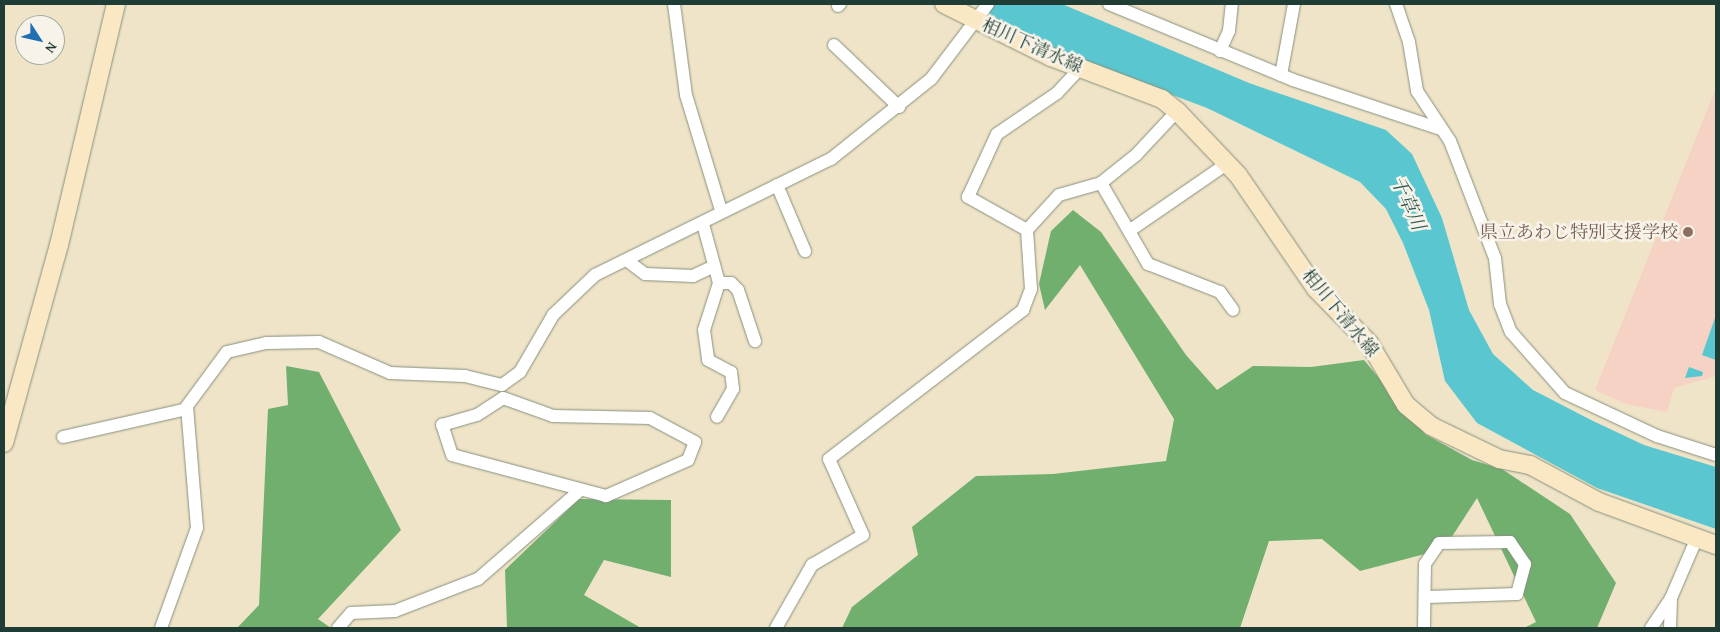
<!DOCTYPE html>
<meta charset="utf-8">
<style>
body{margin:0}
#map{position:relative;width:1720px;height:632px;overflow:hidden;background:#efe4c8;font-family:"Gentium Book Plus","Noto Serif JP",serif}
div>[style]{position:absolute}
.built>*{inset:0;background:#f5d2c3}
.forest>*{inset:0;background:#71af6f}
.water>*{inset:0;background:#5ac7d0}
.roads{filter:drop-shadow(0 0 1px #87907e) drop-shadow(0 0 1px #87907e)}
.street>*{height:12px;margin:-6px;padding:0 6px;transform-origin:6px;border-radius:6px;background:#fff}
.secondary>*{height:18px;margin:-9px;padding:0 9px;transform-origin:9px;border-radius:9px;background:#fae7c3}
.dots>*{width:14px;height:14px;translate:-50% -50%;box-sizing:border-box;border:2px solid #f7f3e8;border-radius:50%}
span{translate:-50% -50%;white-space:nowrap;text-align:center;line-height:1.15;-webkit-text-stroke:5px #f7f3e8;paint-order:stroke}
.street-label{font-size:18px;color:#1f3d34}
.education-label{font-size:18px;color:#785e54}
.right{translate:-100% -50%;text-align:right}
.water-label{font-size:19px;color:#2b5953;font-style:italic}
.frame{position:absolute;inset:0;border:5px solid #1f3d34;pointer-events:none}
.north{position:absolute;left:15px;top:15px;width:50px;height:50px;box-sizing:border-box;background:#f7f3e8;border:1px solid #a1aaa0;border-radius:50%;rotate:125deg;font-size:14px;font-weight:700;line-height:20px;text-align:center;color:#1f3d34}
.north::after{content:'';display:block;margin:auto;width:18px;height:22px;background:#1f6fb2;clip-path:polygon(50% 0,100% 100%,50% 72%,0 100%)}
</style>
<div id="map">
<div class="built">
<i style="clip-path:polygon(1716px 88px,1716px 376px,1674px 388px,1667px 412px,1626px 404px,1595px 390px)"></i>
</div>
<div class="forest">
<i style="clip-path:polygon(1073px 210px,1101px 232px,1186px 355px,1217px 390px,1253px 366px,1311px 367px,1364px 360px,1425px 434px,1472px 460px,1502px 469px,1570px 514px,1616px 583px,1597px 628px,1524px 628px,1536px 622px,1477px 498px,1444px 549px,1360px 571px,1322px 539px,1269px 541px,1240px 628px,842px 628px,852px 607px,918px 555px,912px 527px,976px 476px,1053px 474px,1166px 461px,1174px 419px,1080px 265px,1045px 310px,1039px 284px,1051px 231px)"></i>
<i style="clip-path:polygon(286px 366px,319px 372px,401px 530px,318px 619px,331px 628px,237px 628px,259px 605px,268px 409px,288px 405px)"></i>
<i style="clip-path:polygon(579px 499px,671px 500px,671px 577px,604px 560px,584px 595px,641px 628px,507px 628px,505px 570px)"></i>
</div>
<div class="water">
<i style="clip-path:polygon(993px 4px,1062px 4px,1249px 83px,1386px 130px,1412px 154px,1442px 218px,1469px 310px,1493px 354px,1533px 390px,1591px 420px,1644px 445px,1716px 467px,1716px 529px,1597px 488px,1477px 423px,1445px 381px,1429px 310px,1403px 243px,1386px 209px,1360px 182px,1207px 108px,1029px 41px,992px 23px,989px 11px)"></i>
<i style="clip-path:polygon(1716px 315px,1716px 360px,1702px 355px)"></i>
<i style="clip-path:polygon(1689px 367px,1703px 372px,1702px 376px,1685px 378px)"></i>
</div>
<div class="roads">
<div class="street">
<i style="left:674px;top:4px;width:92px;rotate:82.5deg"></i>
<i style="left:686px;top:95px;width:120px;rotate:73.1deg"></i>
<i style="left:1109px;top:4px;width:199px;rotate:22.4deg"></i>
<i style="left:1293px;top:80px;width:155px;rotate:18.4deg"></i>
<i style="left:1396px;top:4px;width:40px;rotate:71.1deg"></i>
<i style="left:1409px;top:42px;width:50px;rotate:80.7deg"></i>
<i style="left:1417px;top:91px;width:60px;rotate:56.6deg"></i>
<i style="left:1450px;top:141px;width:125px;rotate:69deg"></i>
<i style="left:1495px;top:258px;width:46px;rotate:83.8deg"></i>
<i style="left:1500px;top:304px;width:30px;rotate:69deg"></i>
<i style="left:1511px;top:332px;width:81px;rotate:48.5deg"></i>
<i style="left:1565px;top:393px;width:102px;rotate:25.1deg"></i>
<i style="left:1657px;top:436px;width:62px;rotate:17.9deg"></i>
<i style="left:838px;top:6px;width:3px;rotate:-45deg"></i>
<i style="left:834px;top:45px;width:90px;rotate:43.6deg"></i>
<i style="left:1220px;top:51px;width:22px;rotate:-66deg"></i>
<i style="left:1229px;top:31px;width:27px;rotate:-84deg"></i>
<i style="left:1281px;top:75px;width:72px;rotate:-79.6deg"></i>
<i style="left:1101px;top:183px;width:94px;rotate:59.9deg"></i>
<i style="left:1148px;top:264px;width:77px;rotate:21.3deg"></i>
<i style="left:1220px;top:292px;width:22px;rotate:54deg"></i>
<i style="left:777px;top:185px;width:72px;rotate:67deg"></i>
<i style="left:703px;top:224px;width:61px;rotate:74.8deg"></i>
<i style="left:719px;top:283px;width:49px;rotate:107.7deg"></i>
<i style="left:704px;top:330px;width:30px;rotate:82deg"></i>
<i style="left:708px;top:360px;width:26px;rotate:28deg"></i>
<i style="left:731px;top:372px;width:17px;rotate:83deg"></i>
<i style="left:733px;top:389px;width:32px;rotate:120deg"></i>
<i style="left:1027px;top:230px;width:68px;rotate:-150.8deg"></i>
<i style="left:968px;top:197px;width:69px;rotate:-65.3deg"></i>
<i style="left:997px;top:134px;width:73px;rotate:-34.3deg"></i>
<i style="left:1057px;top:93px;width:34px;rotate:-47deg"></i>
<i style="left:1129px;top:231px;width:120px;rotate:-34.5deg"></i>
<i style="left:629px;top:262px;width:20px;rotate:37deg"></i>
<i style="left:645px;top:274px;width:48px;rotate:2.4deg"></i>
<i style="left:693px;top:276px;width:23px;rotate:-25deg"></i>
<i style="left:719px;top:283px;width:12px"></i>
<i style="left:731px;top:283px;width:10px;rotate:45deg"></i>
<i style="left:738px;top:290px;width:54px;rotate:71.6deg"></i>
<i style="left:503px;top:398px;width:53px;rotate:19.8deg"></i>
<i style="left:553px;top:416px;width:97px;rotate:1.2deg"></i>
<i style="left:650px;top:418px;width:51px;rotate:28.1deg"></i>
<i style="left:695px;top:442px;width:19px;rotate:111deg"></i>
<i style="left:688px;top:460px;width:90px;rotate:156.3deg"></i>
<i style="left:606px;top:496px;width:159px;rotate:-165.1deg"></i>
<i style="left:452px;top:455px;width:32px;rotate:-108deg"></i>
<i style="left:442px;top:425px;width:36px;rotate:-16deg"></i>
<i style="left:477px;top:415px;width:31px;rotate:-33deg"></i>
<i style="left:63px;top:437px;width:127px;rotate:-12.7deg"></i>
<i style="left:161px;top:628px;width:106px;rotate:-70.2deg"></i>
<i style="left:197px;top:528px;width:122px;rotate:-94.7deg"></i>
<i style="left:187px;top:406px;width:67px;rotate:-53.5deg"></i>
<i style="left:227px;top:352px;width:40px;rotate:-13deg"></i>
<i style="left:266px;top:343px;width:53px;rotate:-1.1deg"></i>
<i style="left:319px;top:342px;width:77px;rotate:23.6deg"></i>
<i style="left:390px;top:373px;width:75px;rotate:2.3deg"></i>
<i style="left:465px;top:376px;width:38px;rotate:14deg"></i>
<i style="left:502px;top:385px;width:22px;rotate:-36deg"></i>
<i style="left:520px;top:372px;width:66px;rotate:-59.9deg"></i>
<i style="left:553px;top:315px;width:58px;rotate:-43.6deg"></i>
<i style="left:595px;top:275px;width:263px;rotate:-26.2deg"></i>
<i style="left:831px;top:159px;width:128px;rotate:-38.7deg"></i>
<i style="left:931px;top:79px;width:94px;rotate:-52.8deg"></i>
<i style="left:338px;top:628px;width:20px;rotate:-49deg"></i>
<i style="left:351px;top:613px;width:44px;rotate:-2.6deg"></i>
<i style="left:395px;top:611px;width:89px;rotate:-21.1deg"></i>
<i style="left:478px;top:579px;width:133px;rotate:-41deg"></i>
<i style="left:776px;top:628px;width:73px;rotate:-60.3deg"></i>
<i style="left:812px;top:565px;width:59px;rotate:-30.5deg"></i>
<i style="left:863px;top:535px;width:83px;rotate:-114.1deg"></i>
<i style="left:829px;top:459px;width:245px;rotate:-37.5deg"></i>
<i style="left:1023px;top:310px;width:22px;rotate:-69deg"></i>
<i style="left:1031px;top:289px;width:59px;rotate:-93.9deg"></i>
<i style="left:1027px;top:230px;width:47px;rotate:-47.6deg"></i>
<i style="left:1059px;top:195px;width:44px;rotate:-15.9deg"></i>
<i style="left:1101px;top:183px;width:45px;rotate:-38.7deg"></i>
<i style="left:1136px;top:155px;width:60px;rotate:-47deg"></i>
<i style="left:1424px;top:628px;width:64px;rotate:-89.1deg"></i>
<i style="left:1425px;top:564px;width:25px;rotate:-56deg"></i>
<i style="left:1439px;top:543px;width:71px;rotate:-0.8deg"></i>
<i style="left:1510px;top:542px;width:27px;rotate:56deg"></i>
<i style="left:1525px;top:564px;width:31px;rotate:105deg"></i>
<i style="left:1517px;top:594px;width:90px;rotate:178.1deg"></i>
<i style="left:1651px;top:628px;width:36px;rotate:-56deg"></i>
<i style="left:1670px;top:628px;width:30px;rotate:-88deg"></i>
<i style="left:1671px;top:598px;width:63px;rotate:-66.7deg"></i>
</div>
<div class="secondary">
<i style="left:944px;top:4px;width:119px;rotate:26.4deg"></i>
<i style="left:1051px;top:57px;width:119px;rotate:20.7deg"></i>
<i style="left:1162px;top:99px;width:19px;rotate:39deg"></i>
<i style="left:1177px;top:111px;width:88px;rotate:46.4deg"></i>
<i style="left:1238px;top:175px;width:138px;rotate:55.6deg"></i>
<i style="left:1316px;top:289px;width:76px;rotate:45.5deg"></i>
<i style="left:1369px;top:343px;width:72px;rotate:59.2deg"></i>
<i style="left:1406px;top:405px;width:33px;rotate:40deg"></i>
<i style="left:1431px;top:426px;width:76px;rotate:25.9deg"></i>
<i style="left:1499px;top:459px;width:32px;rotate:11deg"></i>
<i style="left:1530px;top:465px;width:78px;rotate:28.2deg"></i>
<i style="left:1599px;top:502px;width:125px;rotate:20.2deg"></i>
<i style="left:4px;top:443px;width:205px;rotate:-74.5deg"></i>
<i style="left:59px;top:245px;width:248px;rotate:-76.7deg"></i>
</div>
</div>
<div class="dots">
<i style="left:1688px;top:232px;background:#8d6e63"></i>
</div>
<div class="street-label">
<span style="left:1032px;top:46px;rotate:24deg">相川下清水線</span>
<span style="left:1340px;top:313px;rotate:50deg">相川下清水線</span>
</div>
<div class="education-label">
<span class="right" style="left:1678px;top:232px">県立あわじ特別支援学校</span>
</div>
<div class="water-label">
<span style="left:1408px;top:203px;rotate:66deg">千草川</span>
</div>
<div class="frame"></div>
<div class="north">N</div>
</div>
